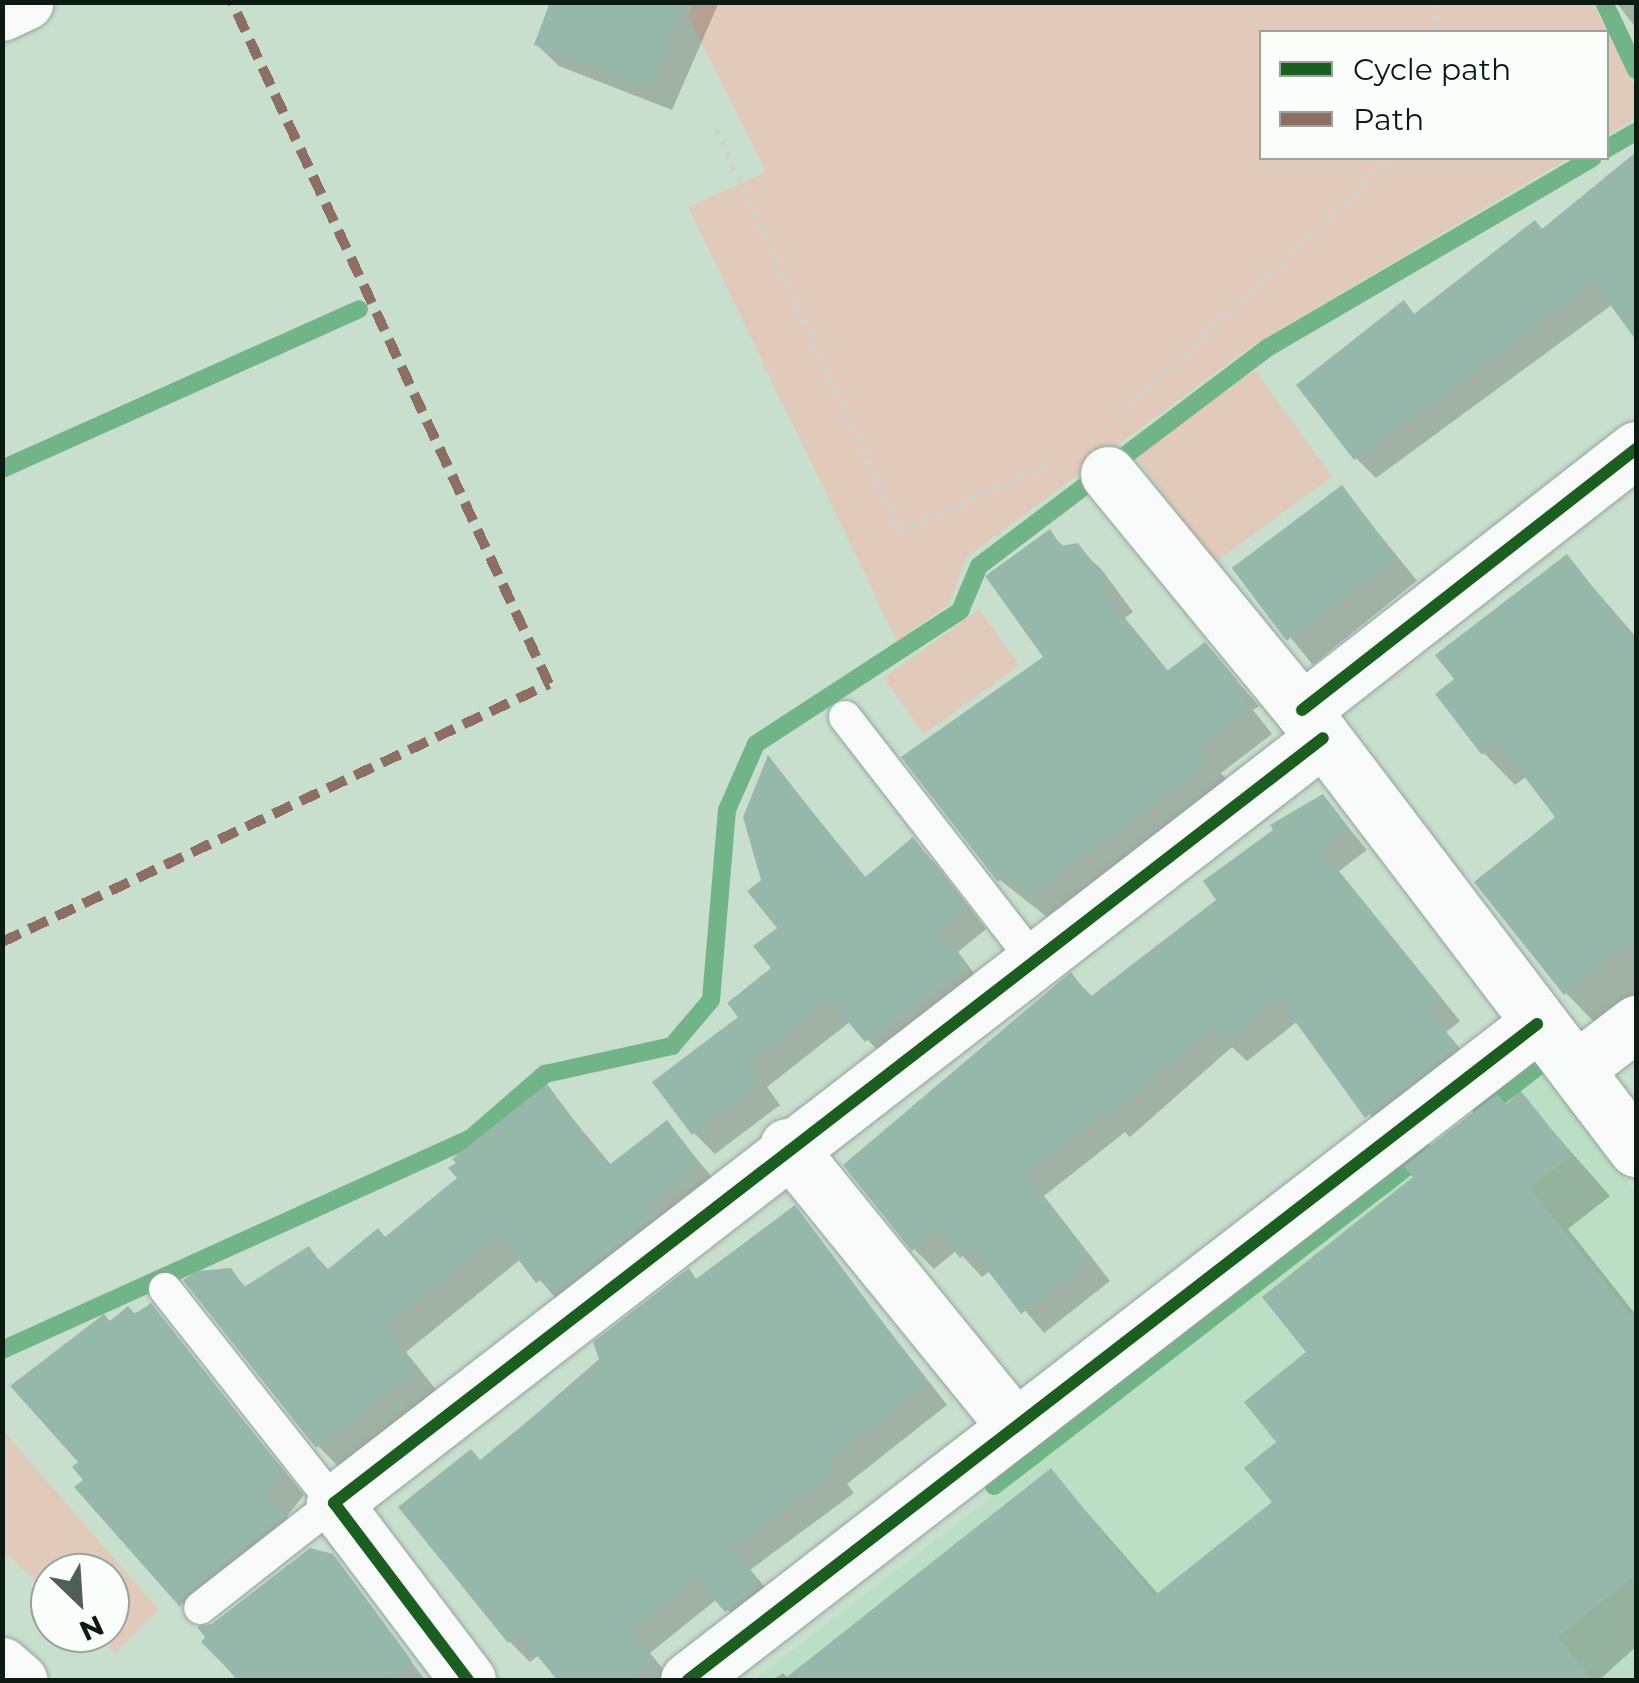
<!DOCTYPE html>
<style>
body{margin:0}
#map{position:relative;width:1639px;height:1683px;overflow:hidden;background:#c8dfce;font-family:Montserrat,sans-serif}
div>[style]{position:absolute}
.built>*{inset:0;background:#badfc4}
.green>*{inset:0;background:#e2caba;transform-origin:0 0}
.shadow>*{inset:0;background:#0003;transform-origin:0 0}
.stream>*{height:18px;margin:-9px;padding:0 9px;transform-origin:9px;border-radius:9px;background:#70b487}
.building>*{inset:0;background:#96b8ab;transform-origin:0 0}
.path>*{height:6px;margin-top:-3px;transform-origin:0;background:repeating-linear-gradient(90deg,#ccd3ce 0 5px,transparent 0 13px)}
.roads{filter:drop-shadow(0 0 2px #93a598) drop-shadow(0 0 2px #93a598)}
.lane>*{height:32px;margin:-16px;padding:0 16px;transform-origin:16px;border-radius:16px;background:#f7faf8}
.street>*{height:55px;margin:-27.5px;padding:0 27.5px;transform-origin:27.5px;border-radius:27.5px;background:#f7faf8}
.highway>*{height:55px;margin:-27.5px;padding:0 27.5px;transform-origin:27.5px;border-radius:27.5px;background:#f7faf8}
.quiet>*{height:10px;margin-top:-5px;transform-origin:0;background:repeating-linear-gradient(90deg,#8d6e63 0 20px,transparent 0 30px)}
.cycleway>*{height:12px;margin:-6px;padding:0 6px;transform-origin:6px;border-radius:6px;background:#1b5e20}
span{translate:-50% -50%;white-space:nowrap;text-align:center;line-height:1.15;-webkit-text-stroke:9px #fafefb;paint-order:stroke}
.frame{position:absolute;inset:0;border:5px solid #0c1b11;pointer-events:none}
.legend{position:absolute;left:1259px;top:30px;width:350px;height:130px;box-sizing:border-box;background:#fafefb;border:2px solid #9ba39d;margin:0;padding:12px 18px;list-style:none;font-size:30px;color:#0c1b11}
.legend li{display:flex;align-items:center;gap:20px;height:50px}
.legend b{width:50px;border:2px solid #9ba39d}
.north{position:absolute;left:30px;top:1553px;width:100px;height:100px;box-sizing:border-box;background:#fafefb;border:2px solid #9ba39d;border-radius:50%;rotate:155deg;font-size:28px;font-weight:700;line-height:40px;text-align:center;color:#0c1b11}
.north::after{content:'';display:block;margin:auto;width:35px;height:45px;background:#4e6053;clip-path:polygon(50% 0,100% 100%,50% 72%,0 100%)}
</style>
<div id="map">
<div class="built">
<i style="clip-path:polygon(1544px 1072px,1636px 1193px,1636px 1680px,754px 1680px)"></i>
</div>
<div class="green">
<i style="clip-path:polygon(693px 2px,1593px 3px,1636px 90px,1636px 118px,1607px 135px,1606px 32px,1262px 32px,1262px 158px,1569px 158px,1252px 346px,967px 557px,949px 604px,897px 641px,688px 207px,766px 172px,688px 16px)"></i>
<i style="left:1255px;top:370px;width:132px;height:147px;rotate:54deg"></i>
<i style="left:979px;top:609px;width:69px;height:118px;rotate:54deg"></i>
<i style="clip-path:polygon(2px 1429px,159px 1610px,115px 1653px,93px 1633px,110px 1633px,110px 1573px,50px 1573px,50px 1594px,3px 1551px)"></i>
</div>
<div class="shadow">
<i style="clip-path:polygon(634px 2px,719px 2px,672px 110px,559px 66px,537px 45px)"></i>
<i style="clip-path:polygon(1616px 2px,1636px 2px,1636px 28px)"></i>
<i style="clip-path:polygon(1636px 155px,1636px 335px,1613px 304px,1376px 478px,1356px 458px,1404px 304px,1416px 316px,1543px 232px)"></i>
<i style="left:1342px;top:488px;width:119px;height:134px;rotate:51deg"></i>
<i style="clip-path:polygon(1050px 533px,1065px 548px,1077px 546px,1102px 570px,1133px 612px,1125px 618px,1169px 672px,1205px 645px,1259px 706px,1253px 710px,1272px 734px,1221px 773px,1233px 787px,1052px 921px,1000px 880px,905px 757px,1047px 657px)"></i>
<i style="clip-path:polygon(1567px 557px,1636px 637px,1636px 993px,1597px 1025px,1566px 993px,1559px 817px,1527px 776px,1515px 785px,1484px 753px,1457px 680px)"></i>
<i style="clip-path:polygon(769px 759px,867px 879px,913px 841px,934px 862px,986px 929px,958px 952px,986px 989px,888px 1062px,851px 1021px,767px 1087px,780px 1105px,715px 1154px,694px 1133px,742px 1017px,774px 968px,780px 928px,764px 881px)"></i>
<i style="clip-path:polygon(1323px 797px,1367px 850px,1339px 871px,1460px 1021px,1446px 1032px,1476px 1068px,1387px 1136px,1298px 1021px,1247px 1061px,1232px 1047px,1130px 1137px,1125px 1132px,1044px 1196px,1110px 1281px,1044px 1333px,991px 1270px,982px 1277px,957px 1250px,934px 1269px,914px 1249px,1071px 976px,1093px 997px,1220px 900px)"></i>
<i style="clip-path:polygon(547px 1088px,612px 1166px,667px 1124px,723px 1190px,562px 1305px,521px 1259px,406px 1352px,441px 1396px,342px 1470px,318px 1446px,230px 1271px,247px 1288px,309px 1249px,330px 1271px,386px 1239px,460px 1179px)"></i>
<i style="clip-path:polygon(1521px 1095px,1610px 1196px,1568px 1229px,1636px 1315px,1636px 1647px,1599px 1680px,773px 1680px,783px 1673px,789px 1679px,1051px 1471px,1159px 1595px,1275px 1503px,1280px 1443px,1310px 1352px)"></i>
<i style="clip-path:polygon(794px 1208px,947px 1405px,847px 1484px,854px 1493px,750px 1570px,780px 1605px,748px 1631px,717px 1599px,650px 1653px,672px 1680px,560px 1680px,539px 1655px,530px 1662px,509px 1641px,481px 1462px,605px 1354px)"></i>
<i style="clip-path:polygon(150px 1306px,304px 1495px,287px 1516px,305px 1539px,209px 1614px,203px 1626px,77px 1487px,86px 1480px,81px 1463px,111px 1324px)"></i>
<i style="clip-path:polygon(332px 1556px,425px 1680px,237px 1680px,204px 1642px,213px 1626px)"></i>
</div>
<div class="stream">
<i style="left:1604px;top:2px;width:75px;rotate:64.8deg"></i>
<i style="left:1606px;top:149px;width:34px;rotate:-30deg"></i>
<i style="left:2px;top:469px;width:391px;rotate:-24.1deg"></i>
<i style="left:1482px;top:1110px;width:73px;rotate:-37.8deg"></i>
<i style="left:2px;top:1350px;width:515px;rotate:-24.32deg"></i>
<i style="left:471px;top:1138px;width:98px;rotate:-40.9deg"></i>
<i style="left:545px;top:1074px;width:130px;rotate:-12.4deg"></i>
<i style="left:672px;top:1046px;width:60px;rotate:-49.7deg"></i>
<i style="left:711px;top:1000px;width:191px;rotate:-85.2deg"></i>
<i style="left:727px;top:810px;width:72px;rotate:-66.3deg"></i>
<i style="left:756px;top:744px;width:244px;rotate:-33.1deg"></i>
<i style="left:960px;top:611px;width:49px;rotate:-67.1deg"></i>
<i style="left:979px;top:566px;width:363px;rotate:-37.1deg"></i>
<i style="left:1269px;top:347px;width:375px;rotate:-30.3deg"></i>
<i style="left:994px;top:1486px;width:545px;rotate:-37.69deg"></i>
</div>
<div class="building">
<i style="clip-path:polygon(550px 2px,685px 2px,650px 90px,534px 45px)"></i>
<i style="clip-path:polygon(1636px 152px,1636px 340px,1594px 283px,1354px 460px,1296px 385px,1404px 300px,1414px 314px,1535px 220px,1542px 229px)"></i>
<i style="left:1342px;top:485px;width:91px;height:138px;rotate:53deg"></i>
<i style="clip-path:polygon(1050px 529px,1061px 546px,1078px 543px,1110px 586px,1102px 593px,1167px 671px,1205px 642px,1237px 680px,1231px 685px,1249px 708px,1199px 748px,1210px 762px,1026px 898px,1007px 874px,998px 882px,901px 757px,1043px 657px,985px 576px)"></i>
<i style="clip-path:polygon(1567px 554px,1636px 643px,1636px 937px,1564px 995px,1474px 882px,1555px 817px,1498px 742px,1482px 755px,1435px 694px,1454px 679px,1435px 655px)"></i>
<i style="clip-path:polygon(768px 755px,864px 878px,913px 837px,967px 907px,939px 930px,966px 967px,865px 1042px,830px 1000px,747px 1065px,761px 1083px,692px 1135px,652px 1082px,738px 1017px,727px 1003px,771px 968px,753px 946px,777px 928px,747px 891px,761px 880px,743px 817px)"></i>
<i style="clip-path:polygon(1323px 794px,1349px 828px,1320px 849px,1442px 999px,1428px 1010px,1458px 1046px,1365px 1118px,1279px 999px,1225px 1043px,1212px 1026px,1107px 1118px,1103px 1113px,1025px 1174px,1092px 1260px,1021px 1314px,971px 1249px,960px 1258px,937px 1229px,912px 1251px,843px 1165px,1071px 972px,1090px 997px,1216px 900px,1203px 881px,1273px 830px,1270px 825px)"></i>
<i style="clip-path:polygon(547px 1084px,608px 1166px,667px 1120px,701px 1165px,645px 1206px,653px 1217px,555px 1293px,543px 1278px,536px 1283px,499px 1234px,384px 1327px,418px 1370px,316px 1448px,183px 1280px,197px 1271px,231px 1268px,244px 1287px,309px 1246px,326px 1271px,378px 1228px,385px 1237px,457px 1178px,448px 1168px,456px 1163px,452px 1159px)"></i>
<i style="clip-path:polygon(1521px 1091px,1572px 1155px,1530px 1188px,1636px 1322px,1636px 1575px,1558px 1637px,1593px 1680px,783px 1680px,1051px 1468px,1154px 1596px,1272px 1502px,1244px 1468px,1276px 1442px,1244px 1402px,1306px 1352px,1262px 1297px,1413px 1177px,1404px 1166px,1497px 1094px,1506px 1104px)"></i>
<i style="clip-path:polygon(795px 1205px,928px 1383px,828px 1462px,835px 1470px,731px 1548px,761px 1582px,725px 1612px,696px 1578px,631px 1630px,654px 1659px,627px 1680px,557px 1680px,519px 1633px,508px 1643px,398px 1507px,471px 1449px,480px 1460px,600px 1362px,593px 1342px,689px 1268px,696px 1279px)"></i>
<i style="clip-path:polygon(151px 1303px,284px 1472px,267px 1493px,285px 1516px,188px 1592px,180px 1607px,74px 1487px,83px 1480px,72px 1467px,78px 1462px,10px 1386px,104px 1314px,110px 1321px,128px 1306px,135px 1314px)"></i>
<i style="clip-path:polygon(310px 1548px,333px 1554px,412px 1661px,386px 1680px,239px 1680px,201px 1642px,205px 1637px,197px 1627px,212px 1624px)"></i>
</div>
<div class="path">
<i style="left:1435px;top:2px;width:30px;rotate:86deg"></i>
<i style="left:716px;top:130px;width:441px;rotate:65.4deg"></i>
<i style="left:900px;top:531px;width:168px;rotate:-23.8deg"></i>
<i style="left:1118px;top:418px;width:378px;rotate:-43.4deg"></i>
</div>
<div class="roads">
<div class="lane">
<i style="left:845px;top:717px;width:306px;rotate:52.2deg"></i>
<i style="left:165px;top:1289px;width:273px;rotate:51.7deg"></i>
<i style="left:334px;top:1503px;width:170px;rotate:141.9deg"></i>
</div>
<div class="street">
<i style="left:2px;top:13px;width:26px;rotate:-25deg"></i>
<i style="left:1108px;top:474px;width:306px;rotate:50.6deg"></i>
<i style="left:1302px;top:710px;width:552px;rotate:52.74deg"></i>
<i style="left:1302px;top:710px;width:424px;rotate:-38deg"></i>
<i style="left:1576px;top:1069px;width:76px;rotate:-37.5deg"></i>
<i style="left:787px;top:1146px;width:362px;rotate:50.9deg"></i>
<i style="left:468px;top:1680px;width:222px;rotate:-127.1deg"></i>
<i style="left:334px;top:1503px;width:1250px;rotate:-37.72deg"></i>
<i style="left:688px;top:1680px;width:1073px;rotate:-37.69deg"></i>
</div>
<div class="highway">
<i style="left:2px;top:1665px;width:23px;rotate:41deg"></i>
</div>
</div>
<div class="quiet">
<i style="left:2px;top:942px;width:605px;rotate:-25.25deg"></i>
<i style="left:549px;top:684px;width:752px;rotate:-114.93deg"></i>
</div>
<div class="cycleway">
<i style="left:1302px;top:710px;width:424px;rotate:-38deg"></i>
<i style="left:468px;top:1680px;width:222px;rotate:-127.1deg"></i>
<i style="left:334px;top:1503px;width:1250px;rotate:-37.72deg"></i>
<i style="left:688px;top:1680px;width:1073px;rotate:-37.69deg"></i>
</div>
<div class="frame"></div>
<ul class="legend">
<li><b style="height:12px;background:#1b5e20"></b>Cycle path</li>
<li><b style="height:12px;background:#8d6e63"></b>Path</li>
</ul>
<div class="north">N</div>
</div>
